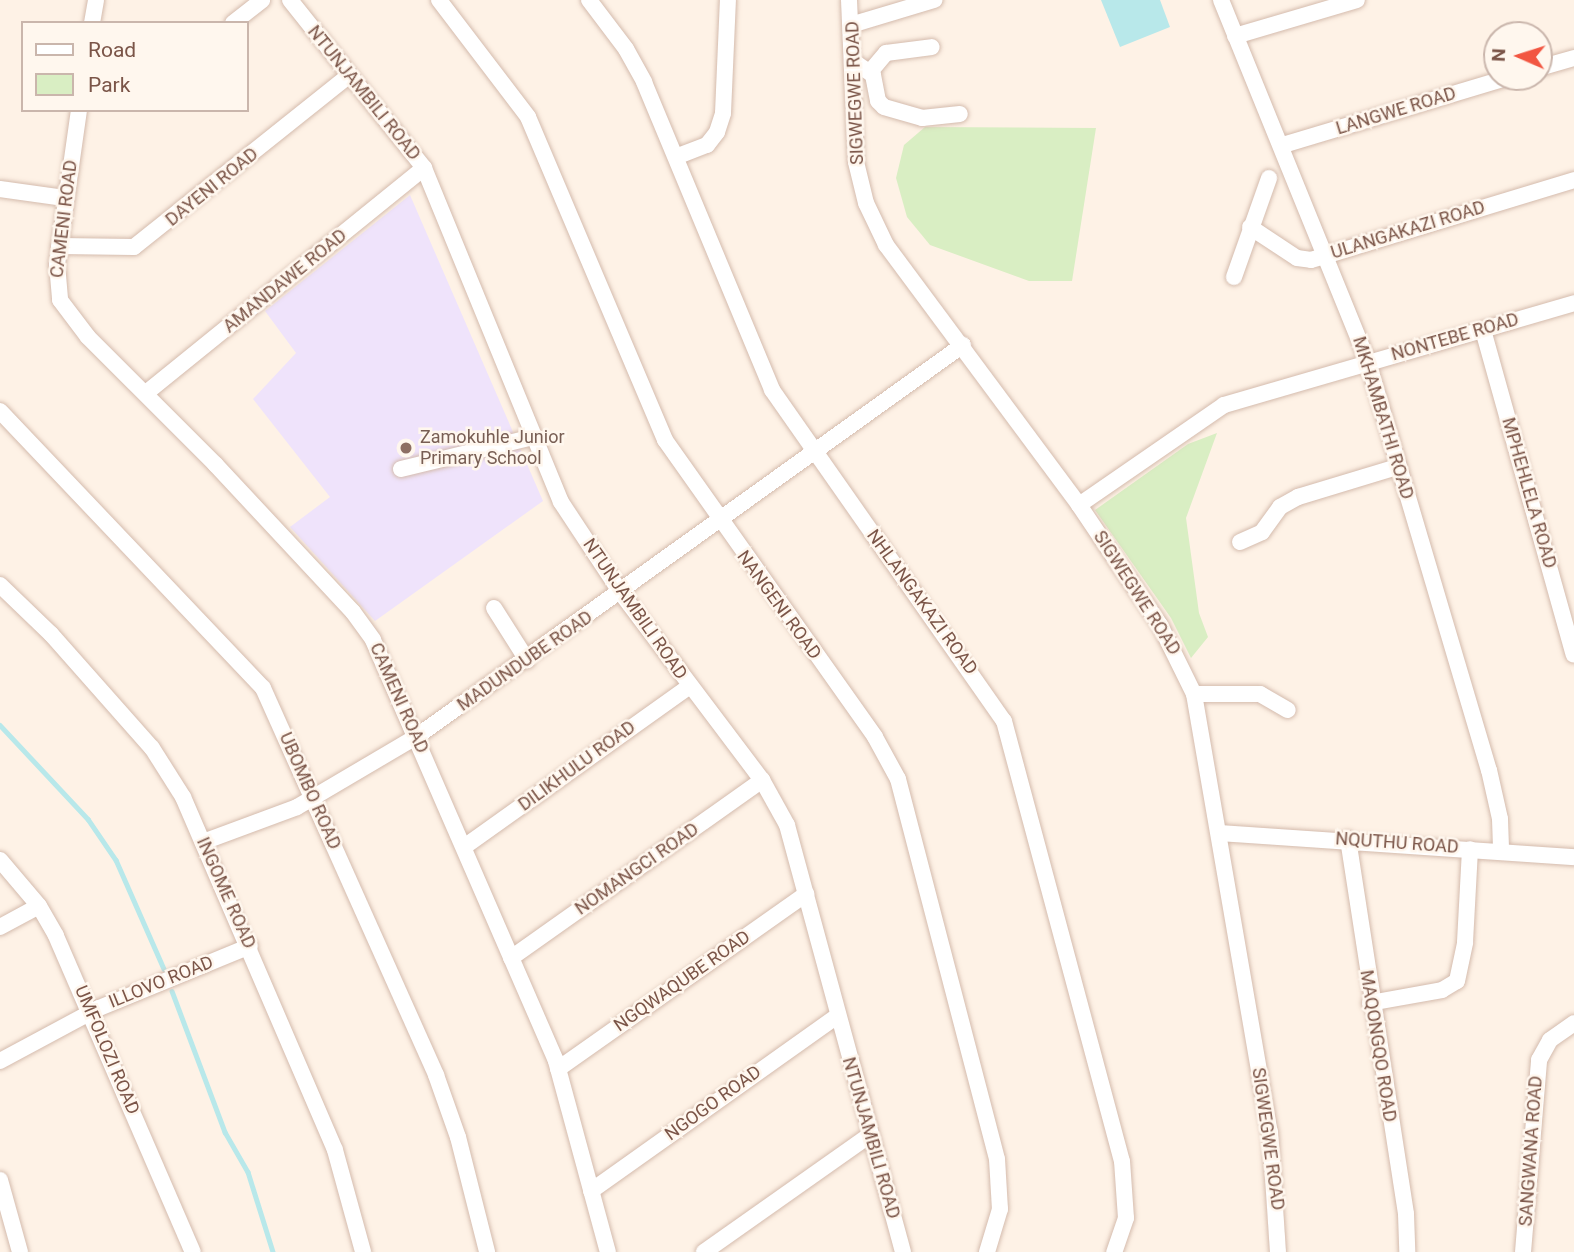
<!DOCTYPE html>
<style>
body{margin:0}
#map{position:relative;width:1574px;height:1252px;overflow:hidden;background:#fef2e6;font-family:Roboto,sans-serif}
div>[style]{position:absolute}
.education>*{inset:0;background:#efe3fb}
.green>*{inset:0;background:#d9eec3}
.water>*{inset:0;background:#b8e8ea}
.stream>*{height:4.5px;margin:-2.25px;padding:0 2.25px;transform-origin:2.25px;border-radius:2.25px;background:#b8e8ea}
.roads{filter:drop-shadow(0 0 2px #d4bbad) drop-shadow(0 0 2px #d4bbad)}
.minor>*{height:16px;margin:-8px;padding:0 8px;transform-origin:8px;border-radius:8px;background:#fff}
.dots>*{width:19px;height:19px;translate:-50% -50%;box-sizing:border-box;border:4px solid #fff7ee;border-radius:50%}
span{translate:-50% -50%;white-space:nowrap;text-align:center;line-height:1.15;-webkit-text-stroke:5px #fff7ee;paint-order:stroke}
.street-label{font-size:18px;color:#7b5548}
.education-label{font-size:18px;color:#785e54}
.left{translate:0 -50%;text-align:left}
.legend{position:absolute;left:21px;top:21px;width:228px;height:91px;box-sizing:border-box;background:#fff7ee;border:2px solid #cab6ac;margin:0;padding:9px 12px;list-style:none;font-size:21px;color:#7b5548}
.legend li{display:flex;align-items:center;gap:14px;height:35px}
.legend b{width:35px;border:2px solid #cab6ac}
.north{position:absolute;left:1483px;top:21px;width:70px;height:70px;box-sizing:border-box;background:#fff7ee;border:2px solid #cab6ac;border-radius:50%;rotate:273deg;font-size:19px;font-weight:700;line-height:28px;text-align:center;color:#7b5548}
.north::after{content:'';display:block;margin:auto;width:24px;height:32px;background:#f25641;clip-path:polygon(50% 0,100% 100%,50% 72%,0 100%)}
</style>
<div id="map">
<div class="education">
<i style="clip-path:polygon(410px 195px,543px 501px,375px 621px,290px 527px,330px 497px,253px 399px,296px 353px,265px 311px)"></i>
</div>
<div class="green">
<i style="clip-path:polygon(925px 127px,1096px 128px,1072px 281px,1029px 281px,930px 245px,907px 217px,896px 178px,904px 145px)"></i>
<i style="clip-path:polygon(1217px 433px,1186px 518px,1199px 613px,1208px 637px,1191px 658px,1171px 618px,1095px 510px,1188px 444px)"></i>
</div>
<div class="water">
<i style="clip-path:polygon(1101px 0,1160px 0,1170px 27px,1120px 47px)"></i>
</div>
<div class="stream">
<i style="left:0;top:725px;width:129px;rotate:46.9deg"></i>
<i style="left:88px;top:819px;width:50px;rotate:55.7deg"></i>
<i style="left:116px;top:860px;width:119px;rotate:66.2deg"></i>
<i style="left:172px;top:991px;width:151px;rotate:69.4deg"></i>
<i style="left:225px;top:1132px;width:46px;rotate:60.1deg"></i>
<i style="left:248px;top:1172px;width:84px;rotate:72.6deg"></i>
</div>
<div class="roads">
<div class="minor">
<i style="left:290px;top:0;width:215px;rotate:51.4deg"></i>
<i style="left:424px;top:168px;width:361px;rotate:67.7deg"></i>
<i style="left:561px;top:502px;width:109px;rotate:56.6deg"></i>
<i style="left:621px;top:593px;width:234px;rotate:53deg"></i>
<i style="left:762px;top:780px;width:51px;rotate:60.9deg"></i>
<i style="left:787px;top:825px;width:442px;rotate:74.8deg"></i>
<i style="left:439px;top:0;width:147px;rotate:52.7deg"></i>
<i style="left:528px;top:117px;width:351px;rotate:67deg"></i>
<i style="left:665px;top:440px;width:364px;rotate:54.7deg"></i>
<i style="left:875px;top:737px;width:48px;rotate:61.3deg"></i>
<i style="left:898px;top:779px;width:393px;rotate:75.4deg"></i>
<i style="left:997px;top:1159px;width:50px;rotate:86.6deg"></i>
<i style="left:1000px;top:1209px;width:45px;rotate:106.8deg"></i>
<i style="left:589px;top:0;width:61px;rotate:52.9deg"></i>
<i style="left:626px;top:49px;width:38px;rotate:61deg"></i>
<i style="left:644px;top:82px;width:334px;rotate:67.4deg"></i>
<i style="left:772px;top:390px;width:404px;rotate:55deg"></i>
<i style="left:1004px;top:721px;width:456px;rotate:75deg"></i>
<i style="left:1122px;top:1161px;width:57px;rotate:86deg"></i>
<i style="left:1126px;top:1218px;width:36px;rotate:109deg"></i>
<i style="left:849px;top:0;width:162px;rotate:87.5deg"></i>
<i style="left:856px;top:162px;width:42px;rotate:76.3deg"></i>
<i style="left:866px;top:203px;width:47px;rotate:64.5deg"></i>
<i style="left:886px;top:245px;width:324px;rotate:53.4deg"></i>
<i style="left:1079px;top:505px;width:145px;rotate:56deg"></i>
<i style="left:1160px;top:625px;width:77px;rotate:63.8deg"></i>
<i style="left:1194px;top:694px;width:445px;rotate:80.2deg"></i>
<i style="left:1270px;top:1132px;width:120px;rotate:86.2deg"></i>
<i style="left:1221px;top:0;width:391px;rotate:67.9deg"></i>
<i style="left:1368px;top:362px;width:426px;rotate:73.5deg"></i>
<i style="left:1489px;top:770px;width:50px;rotate:77.3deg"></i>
<i style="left:1500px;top:819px;width:32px;rotate:88deg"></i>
<i style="left:92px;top:23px;width:23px;rotate:-80deg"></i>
<i style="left:233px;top:23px;width:37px;rotate:-38deg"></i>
<i style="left:854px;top:24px;width:84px;rotate:-16.7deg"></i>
<i style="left:1235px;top:36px;width:127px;rotate:-16.4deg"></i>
<i style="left:854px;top:62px;width:23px;rotate:34deg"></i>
<i style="left:873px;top:75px;width:26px;rotate:79deg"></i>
<i style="left:878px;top:101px;width:8px;rotate:45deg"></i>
<i style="left:884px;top:107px;width:40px;rotate:16deg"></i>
<i style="left:922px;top:118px;width:38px;rotate:-6deg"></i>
<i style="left:1539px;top:68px;width:36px;rotate:-16deg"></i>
<i style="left:870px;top:72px;width:25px;rotate:-50deg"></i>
<i style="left:886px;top:53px;width:46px;rotate:-7.4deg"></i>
<i style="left:79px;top:110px;width:156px;rotate:98.1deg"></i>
<i style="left:57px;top:264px;width:36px;rotate:85deg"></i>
<i style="left:60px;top:300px;width:46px;rotate:52.9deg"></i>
<i style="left:88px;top:337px;width:180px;rotate:45deg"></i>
<i style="left:215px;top:464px;width:202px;rotate:47deg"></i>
<i style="left:353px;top:612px;width:34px;rotate:54deg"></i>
<i style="left:373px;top:640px;width:459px;rotate:66.5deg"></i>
<i style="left:556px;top:1061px;width:198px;rotate:74.8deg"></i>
<i style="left:1283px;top:145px;width:237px;rotate:-16.7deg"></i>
<i style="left:678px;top:156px;width:31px;rotate:-21deg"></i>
<i style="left:707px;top:145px;width:16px;rotate:-52deg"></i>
<i style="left:717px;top:132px;width:20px;rotate:-72deg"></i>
<i style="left:723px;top:113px;width:113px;rotate:-87.5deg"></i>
<i style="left:0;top:189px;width:65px;rotate:8deg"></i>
<i style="left:1250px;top:227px;width:56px;rotate:33.4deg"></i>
<i style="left:1297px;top:258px;width:14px;rotate:8deg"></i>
<i style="left:1311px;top:260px;width:275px;rotate:-16.9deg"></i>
<i style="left:59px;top:246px;width:75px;rotate:0.8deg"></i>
<i style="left:134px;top:247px;width:273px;rotate:-38.6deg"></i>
<i style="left:1234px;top:277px;width:105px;rotate:-70.5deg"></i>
<i style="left:1483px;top:330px;width:337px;rotate:74.4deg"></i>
<i style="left:146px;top:393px;width:358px;rotate:-39deg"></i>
<i style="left:0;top:411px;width:382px;rotate:46.5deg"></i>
<i style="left:263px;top:688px;width:424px;rotate:65.9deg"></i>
<i style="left:436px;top:1075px;width:66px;rotate:70.5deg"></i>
<i style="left:458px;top:1137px;width:119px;rotate:75.8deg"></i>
<i style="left:401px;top:469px;width:136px;rotate:-13.6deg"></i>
<i style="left:1079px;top:505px;width:176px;rotate:-34.6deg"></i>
<i style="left:1224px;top:405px;width:365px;rotate:-16.2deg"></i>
<i style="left:1240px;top:542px;width:24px;rotate:-24deg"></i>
<i style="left:1262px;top:532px;width:31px;rotate:-54deg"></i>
<i style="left:1280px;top:507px;width:21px;rotate:-29deg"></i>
<i style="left:1298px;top:497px;width:103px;rotate:-16.9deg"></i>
<i style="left:0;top:585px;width:71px;rotate:43.9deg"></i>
<i style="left:51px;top:634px;width:152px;rotate:48.5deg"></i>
<i style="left:152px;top:748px;width:58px;rotate:57.7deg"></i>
<i style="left:183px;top:797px;width:384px;rotate:66.7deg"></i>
<i style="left:335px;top:1150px;width:106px;rotate:74.6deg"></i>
<i style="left:494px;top:608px;width:62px;rotate:57.6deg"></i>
<i style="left:1194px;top:694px;width:66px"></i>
<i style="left:1260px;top:694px;width:32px;rotate:30deg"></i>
<i style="left:1220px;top:833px;width:355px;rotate:3.9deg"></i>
<i style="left:1348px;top:839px;width:379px;rotate:81.2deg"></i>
<i style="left:1406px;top:1214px;width:38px;rotate:88deg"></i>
<i style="left:203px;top:842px;width:100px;rotate:-20.4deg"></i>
<i style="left:297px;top:807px;width:138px;rotate:-30.5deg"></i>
<i style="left:416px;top:737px;width:673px;rotate:-35.63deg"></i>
<i style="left:464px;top:847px;width:277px;rotate:-35.5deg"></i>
<i style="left:0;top:860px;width:60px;rotate:49.7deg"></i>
<i style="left:39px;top:906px;width:34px;rotate:60deg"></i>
<i style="left:56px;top:936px;width:344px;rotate:66.6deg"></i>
<i style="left:0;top:927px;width:44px;rotate:-28.3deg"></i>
<i style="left:511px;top:958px;width:308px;rotate:-35.3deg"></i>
<i style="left:1370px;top:1003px;width:73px;rotate:-10.2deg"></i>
<i style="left:1442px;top:990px;width:17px;rotate:-31deg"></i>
<i style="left:1457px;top:981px;width:40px;rotate:-78deg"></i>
<i style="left:1465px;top:942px;width:93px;rotate:-86.9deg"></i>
<i style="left:0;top:1061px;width:112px;rotate:-28.2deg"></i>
<i style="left:99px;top:1008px;width:163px;rotate:-22.3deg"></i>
<i style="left:558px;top:1069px;width:304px;rotate:-35.2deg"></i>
<i style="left:0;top:1180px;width:75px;rotate:74.5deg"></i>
<i style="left:591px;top:1191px;width:302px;rotate:-35.4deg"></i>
<i style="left:704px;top:1252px;width:203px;rotate:-35.2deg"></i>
<i style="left:1523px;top:1252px;width:193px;rotate:-85.2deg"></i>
<i style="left:1539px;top:1060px;width:23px;rotate:-61deg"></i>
<i style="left:1550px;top:1040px;width:29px;rotate:-35deg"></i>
</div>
</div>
<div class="dots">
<i style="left:406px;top:448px;background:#8d6e63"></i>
</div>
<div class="street-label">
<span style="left:364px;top:93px;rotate:51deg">NTUNJAMBILI ROAD</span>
<span style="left:855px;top:93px;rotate:-92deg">SIGWEGWE ROAD</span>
<span style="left:1396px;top:111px;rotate:-17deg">LANGWE ROAD</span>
<span style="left:212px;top:187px;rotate:-39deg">DAYENI ROAD</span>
<span style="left:64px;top:219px;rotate:-83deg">CAMENI ROAD</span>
<span style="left:1408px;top:230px;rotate:-17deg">ULANGAKAZI ROAD</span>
<span style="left:285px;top:281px;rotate:-39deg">AMANDAWE ROAD</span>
<span style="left:1455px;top:337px;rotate:-16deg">NONTEBE ROAD</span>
<span style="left:1383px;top:418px;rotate:73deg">MKHAMBATHI ROAD</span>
<span style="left:1529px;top:493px;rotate:74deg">MPHEHLELA ROAD</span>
<span style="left:1137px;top:593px;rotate:57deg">SIGWEGWE ROAD</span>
<span style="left:922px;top:602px;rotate:54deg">NHLANGAKAZI ROAD</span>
<span style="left:779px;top:605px;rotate:54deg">NANGENI ROAD</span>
<span style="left:635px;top:609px;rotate:55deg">NTUNJAMBILI ROAD</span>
<span style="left:525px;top:661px;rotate:-35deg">MADUNDUBE ROAD</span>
<span style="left:399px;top:698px;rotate:66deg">CAMENI ROAD</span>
<span style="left:577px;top:766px;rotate:-36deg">DILIKHULU ROAD</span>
<span style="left:310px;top:791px;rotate:66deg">UBOMBO ROAD</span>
<span style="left:1397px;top:843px;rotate:4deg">NQUTHU ROAD</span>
<span style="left:637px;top:869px;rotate:-35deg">NOMANGCI ROAD</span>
<span style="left:226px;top:893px;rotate:66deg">INGOME ROAD</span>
<span style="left:682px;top:981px;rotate:-35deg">NGQWAQUBE ROAD</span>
<span style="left:161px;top:982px;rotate:-22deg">ILLOVO ROAD</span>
<span style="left:1378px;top:1046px;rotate:81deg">MAQONGQO ROAD</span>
<span style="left:107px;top:1050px;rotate:67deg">UMFOLOZI ROAD</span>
<span style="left:713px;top:1103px;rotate:-36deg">NGOGO ROAD</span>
<span style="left:871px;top:1138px;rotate:74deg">NTUNJAMBILI ROAD</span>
<span style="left:1268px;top:1139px;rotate:82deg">SIGWEGWE ROAD</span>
<span style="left:1531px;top:1151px;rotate:-86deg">SANGWANA ROAD</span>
</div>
<div class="education-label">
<span class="left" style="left:420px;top:448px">Zamokuhle Junior<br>Primary School</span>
</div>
<ul class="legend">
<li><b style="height:9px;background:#fff"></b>Road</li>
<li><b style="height:19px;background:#d9eec3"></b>Park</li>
</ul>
<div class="north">N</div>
</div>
